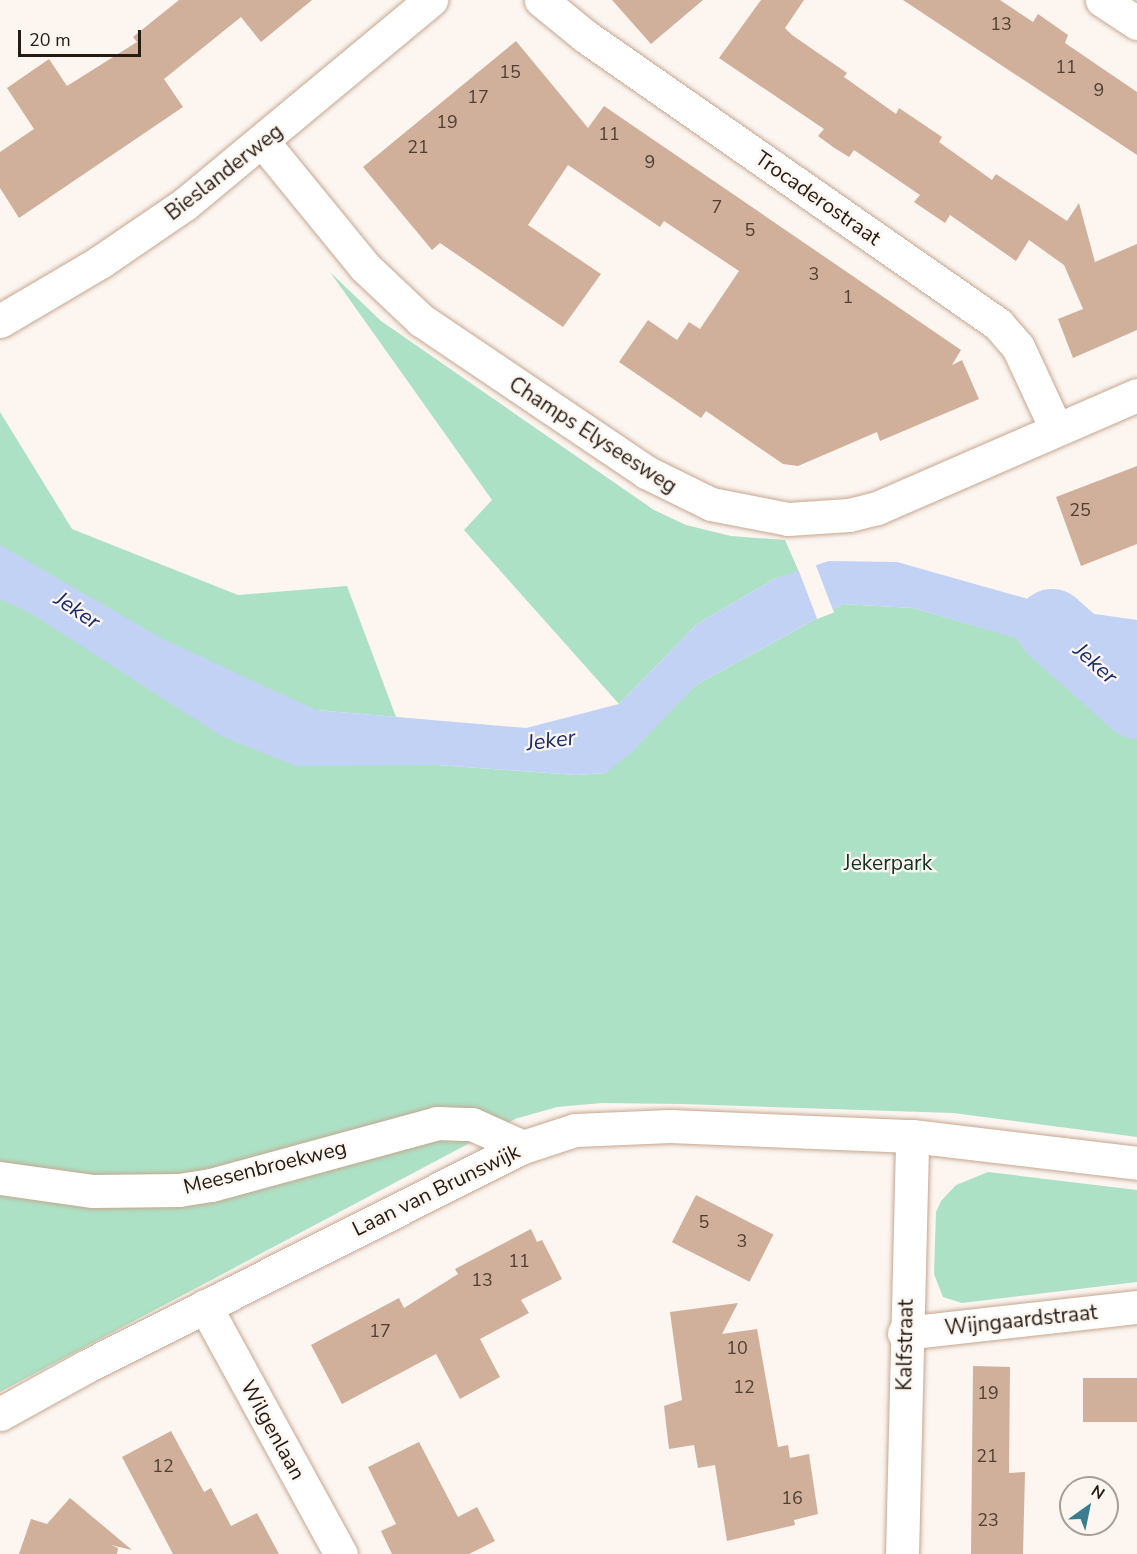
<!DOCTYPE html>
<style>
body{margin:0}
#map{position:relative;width:1137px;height:1554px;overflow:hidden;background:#fcf5f0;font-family:"Nunito Sans",sans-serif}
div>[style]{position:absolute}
.green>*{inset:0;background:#ade1c5}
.water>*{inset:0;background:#c1d2f5}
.pier>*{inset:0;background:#fcf5f0;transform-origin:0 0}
.river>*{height:74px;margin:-37px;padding:0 37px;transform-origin:37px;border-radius:37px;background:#c1d2f5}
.building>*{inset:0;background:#d0b09b;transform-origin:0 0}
.roads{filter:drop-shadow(0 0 2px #c5a790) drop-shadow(0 0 2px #c5a790)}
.minor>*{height:33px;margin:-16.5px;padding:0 16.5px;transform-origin:16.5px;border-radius:16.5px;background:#fff}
.secondary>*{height:33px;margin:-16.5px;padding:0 16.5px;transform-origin:16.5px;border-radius:16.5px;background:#fff}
span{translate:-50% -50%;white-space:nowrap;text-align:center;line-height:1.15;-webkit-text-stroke:4.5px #fcf5f0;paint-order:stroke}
.number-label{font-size:18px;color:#504034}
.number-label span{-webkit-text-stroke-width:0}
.street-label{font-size:21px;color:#261b12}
.park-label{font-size:21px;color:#113122}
.water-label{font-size:22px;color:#152d6f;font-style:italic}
.north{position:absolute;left:1059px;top:1476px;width:60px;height:60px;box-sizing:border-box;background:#fcf5f0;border:2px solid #a69e97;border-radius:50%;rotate:33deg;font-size:16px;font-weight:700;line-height:24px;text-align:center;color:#261b12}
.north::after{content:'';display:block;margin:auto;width:21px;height:27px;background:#3b7c8e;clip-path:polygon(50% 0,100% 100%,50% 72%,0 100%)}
.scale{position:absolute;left:18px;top:30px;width:123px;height:27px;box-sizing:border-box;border:3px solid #261b12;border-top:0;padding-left:8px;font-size:18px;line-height:21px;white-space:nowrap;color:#261b12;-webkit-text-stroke:4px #fcf5f0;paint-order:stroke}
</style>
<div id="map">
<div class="green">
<i style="clip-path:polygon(330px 272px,381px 321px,654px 510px,686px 525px,731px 536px,785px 540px,799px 572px,776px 578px,697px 624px,619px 704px,464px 530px,492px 500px)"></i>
<i style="clip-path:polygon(0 412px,72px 529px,238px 595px,347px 586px,396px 717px,316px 710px,437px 765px,576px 775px,605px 773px,696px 685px,843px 604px,913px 608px,1064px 651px,1137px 663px,1137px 1137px,953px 1113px,682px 1104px,602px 1103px,557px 1107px,515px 1119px,0 1392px)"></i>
<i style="clip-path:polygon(988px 1172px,1137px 1190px,1137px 1282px,962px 1303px,943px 1297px,934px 1274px,936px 1212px,941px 1201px,956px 1185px)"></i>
</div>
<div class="water">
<i style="clip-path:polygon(0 545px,161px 638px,316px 710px,526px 728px,619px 704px,697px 624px,776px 578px,829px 561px,897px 562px,1067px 610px,1137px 620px,1137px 663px,1039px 645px,913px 608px,843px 604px,696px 685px,632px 752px,605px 773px,576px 775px,437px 765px,296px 766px,221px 736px,32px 614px,0 599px)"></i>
</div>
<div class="pier">
<i style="left:815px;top:563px;width:53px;height:18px;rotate:69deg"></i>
</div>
<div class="river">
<i style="left:1052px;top:626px;width:114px;rotate:41.8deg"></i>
</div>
<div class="building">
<i style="clip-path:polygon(179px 0,312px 0,261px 42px,241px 17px,164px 79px,183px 107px,19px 218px,0 188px,0 152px,34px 129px,7px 88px,49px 59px,67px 86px,137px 42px,133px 37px)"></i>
<i style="clip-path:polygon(612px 0,703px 0,651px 44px)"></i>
<i style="clip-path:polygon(761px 0,804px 0,785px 28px,792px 35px,847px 73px,844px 77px,896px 114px,899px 108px,942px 137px,939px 142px,992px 180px,996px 174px,1067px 221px,1079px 203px,1095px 262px,1137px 244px,1137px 330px,1073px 358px,1058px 319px,1083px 309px,1064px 265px,1029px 240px,1016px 261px,950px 215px,945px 223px,914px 202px,920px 195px,854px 150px,849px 157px,833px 147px,818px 136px,824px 129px,719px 58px)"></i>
<i style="clip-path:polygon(903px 0,1000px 0,1033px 22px,1038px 14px,1068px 35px,1065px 43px,1137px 92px,1137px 155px)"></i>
<i style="clip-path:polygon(516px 41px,588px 128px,604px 106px,961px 350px,952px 365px,962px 360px,979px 399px,880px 441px,877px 432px,798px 466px,783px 464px,706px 411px,701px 418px,619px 362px,648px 320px,677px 340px,689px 322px,700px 329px,739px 271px,664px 221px,660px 227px,568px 165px,528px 225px,601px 274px,563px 327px,440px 243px,432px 250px,363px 167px)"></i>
<i style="clip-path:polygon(1137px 466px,1137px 544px,1081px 566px,1056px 497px)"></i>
<i style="left:696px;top:1195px;width:87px;height:53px;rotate:27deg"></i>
<i style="clip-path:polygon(531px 1229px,537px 1242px,542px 1240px,562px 1279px,521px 1300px,529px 1313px,480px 1339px,500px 1377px,460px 1399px,436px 1354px,342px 1404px,311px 1345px,399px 1298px,404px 1308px,458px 1274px,455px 1269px)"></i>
<i style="clip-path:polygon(738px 1303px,722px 1334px,757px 1329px,778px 1447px,788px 1445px,790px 1458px,809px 1454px,818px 1514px,794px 1520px,795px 1525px,727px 1541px,715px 1465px,698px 1468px,694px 1445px,669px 1449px,664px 1406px,682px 1400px,670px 1312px)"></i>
<i style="clip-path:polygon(973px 1366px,1010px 1367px,1009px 1473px,1025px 1472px,1023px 1554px,971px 1554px)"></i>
<i style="left:1137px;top:1378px;width:44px;height:54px;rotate:90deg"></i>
<i style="clip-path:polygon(171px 1431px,204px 1492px,211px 1488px,231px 1526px,257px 1513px,279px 1554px,173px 1554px,122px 1457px)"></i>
<i style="clip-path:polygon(419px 1442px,458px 1517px,477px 1507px,495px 1541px,469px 1554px,392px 1554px,381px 1531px,396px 1524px,368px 1467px)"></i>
<i style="clip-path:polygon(70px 1498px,132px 1550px,111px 1545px,118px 1548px,117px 1554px,19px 1554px,31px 1519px,47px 1524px)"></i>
</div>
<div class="roads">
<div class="minor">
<i style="left:541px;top:0;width:57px;rotate:39.3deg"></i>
<i style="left:585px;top:36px;width:504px;rotate:34.89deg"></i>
<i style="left:998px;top:324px;width:30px;rotate:49deg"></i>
<i style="left:1018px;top:347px;width:90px;rotate:65.1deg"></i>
<i style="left:1102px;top:0;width:42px;rotate:33.3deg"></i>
<i style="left:263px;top:142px;width:161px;rotate:50.8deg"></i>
<i style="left:365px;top:267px;width:77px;rotate:43.4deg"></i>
<i style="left:421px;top:320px;width:272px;rotate:34deg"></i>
<i style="left:646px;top:472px;width:72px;rotate:26.2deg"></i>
<i style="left:711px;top:504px;width:78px;rotate:11deg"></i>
<i style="left:788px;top:519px;width:61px;rotate:-3.8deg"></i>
<i style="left:849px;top:515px;width:29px;rotate:-14deg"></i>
<i style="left:877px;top:508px;width:283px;rotate:-23.5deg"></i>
<i style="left:0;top:1178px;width:94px;rotate:8deg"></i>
<i style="left:93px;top:1191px;width:86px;rotate:-0.7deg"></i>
<i style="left:179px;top:1190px;width:32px;rotate:-9deg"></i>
<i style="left:211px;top:1185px;width:234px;rotate:-15.3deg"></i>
<i style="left:437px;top:1123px;width:35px;rotate:2deg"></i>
<i style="left:472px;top:1124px;width:56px;rotate:24.3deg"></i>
<i style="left:205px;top:1306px;width:283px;rotate:61.3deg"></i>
<i style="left:904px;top:1333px;width:234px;rotate:-6.4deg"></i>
<i style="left:0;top:1414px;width:97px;rotate:-28.9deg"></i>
<i style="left:85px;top:1367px;width:490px;rotate:-26.7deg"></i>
<i style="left:523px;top:1147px;width:55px;rotate:-18.1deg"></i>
<i style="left:575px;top:1130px;width:95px;rotate:-2.4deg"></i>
<i style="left:670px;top:1126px;width:242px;rotate:2.4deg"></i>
<i style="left:912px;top:1136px;width:227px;rotate:6.8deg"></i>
<i style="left:902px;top:1554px;width:418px;rotate:-88.6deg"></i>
</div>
<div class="secondary">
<i style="left:0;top:321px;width:116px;rotate:-30.5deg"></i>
<i style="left:100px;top:262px;width:103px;rotate:-34.3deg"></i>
<i style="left:185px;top:204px;width:320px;rotate:-39.7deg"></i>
</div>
</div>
<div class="number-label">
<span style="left:1001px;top:24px">13</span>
<span style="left:1066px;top:67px">11</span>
<span style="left:510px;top:72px">15</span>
<span style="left:1099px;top:90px">9</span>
<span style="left:478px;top:97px">17</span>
<span style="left:447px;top:122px">19</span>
<span style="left:609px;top:134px">11</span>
<span style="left:418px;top:147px">21</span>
<span style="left:650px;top:162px">9</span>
<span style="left:717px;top:207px">7</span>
<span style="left:750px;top:230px">5</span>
<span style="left:814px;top:274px">3</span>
<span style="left:848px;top:297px">1</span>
<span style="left:1080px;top:510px">25</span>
<span style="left:704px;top:1222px">5</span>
<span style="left:742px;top:1241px">3</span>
<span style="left:519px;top:1261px">11</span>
<span style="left:482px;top:1280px">13</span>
<span style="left:380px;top:1331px">17</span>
<span style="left:737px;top:1348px">10</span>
<span style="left:744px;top:1387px">12</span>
<span style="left:988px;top:1393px">19</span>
<span style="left:987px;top:1456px">21</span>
<span style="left:163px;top:1466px">12</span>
<span style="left:792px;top:1498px">16</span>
<span style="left:988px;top:1520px">23</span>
</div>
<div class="street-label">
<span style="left:224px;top:172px;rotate:-38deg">Bieslanderweg</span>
<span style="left:818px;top:198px;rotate:35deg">Trocaderostraat</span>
<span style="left:593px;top:435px;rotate:33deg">Champs Elyseesweg</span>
<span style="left:265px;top:1167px;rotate:-14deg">Meesenbroekweg</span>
<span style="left:436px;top:1190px;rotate:-26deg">Laan van Brunswijk</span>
<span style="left:1021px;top:1320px;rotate:-6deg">Wijngaardstraat</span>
<span style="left:905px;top:1345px;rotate:-89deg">Kalfstraat</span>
<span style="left:273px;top:1430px;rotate:61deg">Wilgenlaan</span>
</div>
<div class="park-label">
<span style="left:888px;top:863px">Jekerpark</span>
</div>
<div class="water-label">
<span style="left:77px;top:611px;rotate:34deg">Jeker</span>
<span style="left:1095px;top:664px;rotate:42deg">Jeker</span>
<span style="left:551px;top:741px;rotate:-7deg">Jeker</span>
</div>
<div class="north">N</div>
<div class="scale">20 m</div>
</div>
